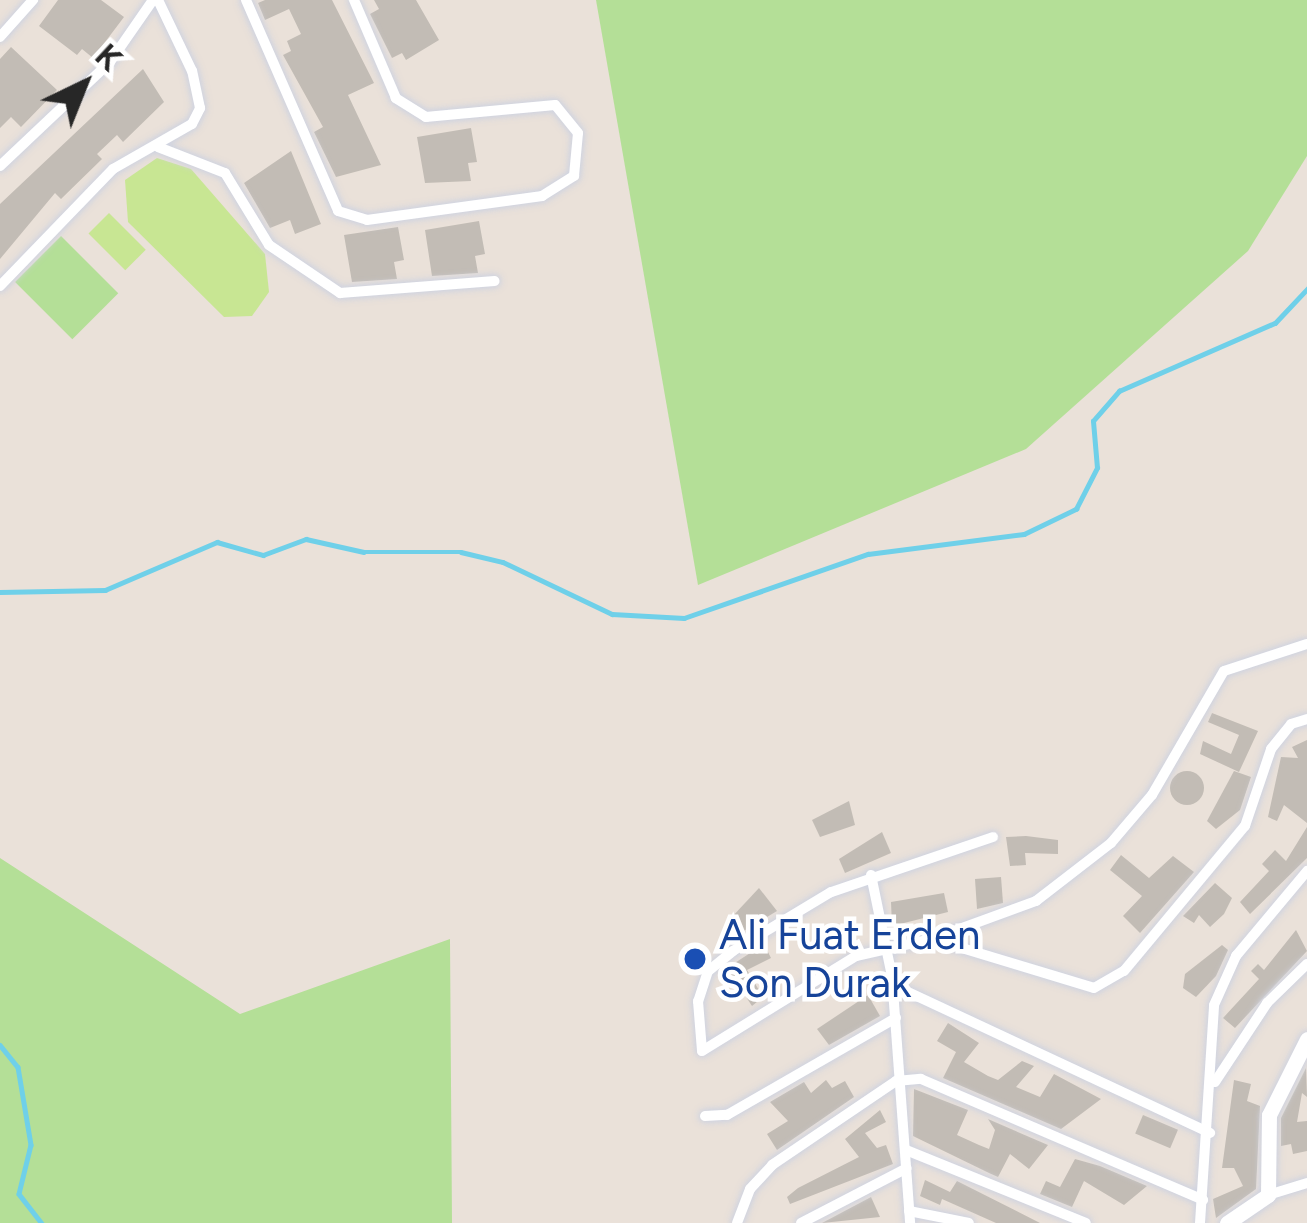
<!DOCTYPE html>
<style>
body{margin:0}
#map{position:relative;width:1307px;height:1223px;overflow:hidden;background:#eae1d9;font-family:Figtree,sans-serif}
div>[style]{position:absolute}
.green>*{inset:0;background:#b4df97;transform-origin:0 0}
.pitch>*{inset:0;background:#c8e693;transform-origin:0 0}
.stream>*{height:4.5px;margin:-2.25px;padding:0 2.25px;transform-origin:2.25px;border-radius:2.25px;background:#6fd0e9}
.building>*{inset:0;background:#c2bcb5;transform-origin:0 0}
.round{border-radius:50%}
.roads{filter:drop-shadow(0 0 3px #cfd3e0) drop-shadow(0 0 3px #cfd3e0)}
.street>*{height:10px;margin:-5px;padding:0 5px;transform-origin:5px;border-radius:5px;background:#fff}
.secondary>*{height:15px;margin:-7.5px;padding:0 7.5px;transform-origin:7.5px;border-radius:7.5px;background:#fff}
.dots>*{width:33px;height:33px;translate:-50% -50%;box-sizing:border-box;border:6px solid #fff;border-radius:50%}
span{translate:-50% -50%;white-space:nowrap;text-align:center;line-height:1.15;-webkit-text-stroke:9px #fff;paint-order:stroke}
.transit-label{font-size:42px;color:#164399}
.left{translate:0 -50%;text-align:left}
.north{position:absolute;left:24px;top:24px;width:120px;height:120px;-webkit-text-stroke:9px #fff;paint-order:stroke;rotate:43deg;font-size:33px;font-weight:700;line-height:48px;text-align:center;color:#272727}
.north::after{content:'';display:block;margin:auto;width:42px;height:54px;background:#272727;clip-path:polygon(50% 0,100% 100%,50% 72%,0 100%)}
</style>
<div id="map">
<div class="green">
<i style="clip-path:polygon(596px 0,1307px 0,1307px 156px,1248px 251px,1026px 449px,698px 585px)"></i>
<i style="left:61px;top:236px;width:81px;height:65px;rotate:45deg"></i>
<i style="clip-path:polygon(0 858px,240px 1014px,450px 939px,452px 1223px,0 1223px)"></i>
</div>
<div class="pitch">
<i style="clip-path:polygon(157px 158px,191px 169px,265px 254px,269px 292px,252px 316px,224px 317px,128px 222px,125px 180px)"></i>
<i style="left:109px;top:213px;width:52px;height:29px;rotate:45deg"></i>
</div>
<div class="stream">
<i style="left:0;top:592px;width:105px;rotate:-1.1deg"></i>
<i style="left:105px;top:590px;width:122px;rotate:-23.2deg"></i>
<i style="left:217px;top:542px;width:48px;rotate:15.8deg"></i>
<i style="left:263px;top:555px;width:46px;rotate:-20.4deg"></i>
<i style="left:306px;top:539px;width:59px;rotate:12.6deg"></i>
<i style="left:364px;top:552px;width:97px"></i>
<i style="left:461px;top:552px;width:43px;rotate:13.4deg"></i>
<i style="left:503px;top:562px;width:121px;rotate:25.5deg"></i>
<i style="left:612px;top:614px;width:72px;rotate:3.2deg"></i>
<i style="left:684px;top:618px;width:195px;rotate:-19.2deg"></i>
<i style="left:868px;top:554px;width:157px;rotate:-7.3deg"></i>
<i style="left:1024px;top:534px;width:58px;rotate:-25.7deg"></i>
<i style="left:1076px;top:509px;width:46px;rotate:-62.9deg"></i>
<i style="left:1097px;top:468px;width:47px;rotate:-94.9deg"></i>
<i style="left:1093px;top:421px;width:40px;rotate:-49deg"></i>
<i style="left:1119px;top:391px;width:170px;rotate:-23.6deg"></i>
<i style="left:1275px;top:323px;width:47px;rotate:-46.7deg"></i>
<i style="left:0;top:1045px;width:28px;rotate:51deg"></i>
<i style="left:18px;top:1067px;width:79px;rotate:80.5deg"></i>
<i style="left:31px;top:1145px;width:50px;rotate:103.8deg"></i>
<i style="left:19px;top:1194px;width:37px;rotate:52deg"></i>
</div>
<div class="building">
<i style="clip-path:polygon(58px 0,101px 0,124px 17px,93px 58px,82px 49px,77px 55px,39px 26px)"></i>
<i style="clip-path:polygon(265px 0,332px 0,374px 83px,348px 95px,381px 165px,336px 177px,314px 132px,323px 127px,283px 55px,291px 51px,287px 41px,301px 34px,289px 9px,265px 20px,258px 3px)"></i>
<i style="clip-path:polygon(374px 0,416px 0,439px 40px,406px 60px,402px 53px,392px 58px,370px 14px,379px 9px)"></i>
<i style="clip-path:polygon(11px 47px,57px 90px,21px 127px,11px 117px,0 128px,0 59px)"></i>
<i style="clip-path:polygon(143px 69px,164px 102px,123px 142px,117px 135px,97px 154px,102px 159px,61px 199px,55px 193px,0 259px,0 204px)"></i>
<i style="clip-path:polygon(471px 128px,477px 162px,468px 163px,471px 181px,425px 183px,417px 137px)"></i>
<i style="clip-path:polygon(291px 151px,321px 224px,295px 234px,290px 220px,270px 228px,244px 183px)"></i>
<i style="clip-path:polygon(479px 221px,485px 254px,475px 256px,478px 273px,432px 276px,425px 230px)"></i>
<i style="clip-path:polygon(398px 227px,404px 260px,394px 262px,397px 279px,352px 282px,344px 235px)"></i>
<i style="clip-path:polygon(1212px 713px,1258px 731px,1239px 772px,1200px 754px,1203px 741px,1231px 754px,1239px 735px,1208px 722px)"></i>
<i style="clip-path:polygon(1307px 740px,1307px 823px,1284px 805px,1277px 821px,1268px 817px,1281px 757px,1298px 758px,1292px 747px)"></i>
<i style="clip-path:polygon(1234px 771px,1251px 777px,1240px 810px,1216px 829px,1207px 821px)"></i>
<i class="round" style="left:1170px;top:771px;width:34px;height:34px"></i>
<i style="clip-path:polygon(849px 801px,855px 825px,820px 837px,812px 820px)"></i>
<i style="clip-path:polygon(1307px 827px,1307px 858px,1250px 914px,1240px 902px,1269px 871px,1262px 864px,1275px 850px,1286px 861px)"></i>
<i style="clip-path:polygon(882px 832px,891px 853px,845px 873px,839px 859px)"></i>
<i style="clip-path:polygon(1026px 836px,1058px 840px,1058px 854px,1025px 853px,1026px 865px,1010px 866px,1006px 837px)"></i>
<i style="clip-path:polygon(1121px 855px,1149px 878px,1173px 856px,1194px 872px,1140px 933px,1123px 916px,1142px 896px,1110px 870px)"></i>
<i style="clip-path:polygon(1001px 877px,1003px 903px,977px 909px,975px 879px)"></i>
<i style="clip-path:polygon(1215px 883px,1232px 898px,1224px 914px,1210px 927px,1199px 915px,1194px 923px,1183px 916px)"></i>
<i style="clip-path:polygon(759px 888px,777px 911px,742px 932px,731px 918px)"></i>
<i style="clip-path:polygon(944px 893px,948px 912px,892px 926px,891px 902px)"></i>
<i style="clip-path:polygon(1296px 930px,1307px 951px,1235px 1028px,1223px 1018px,1259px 979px,1251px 971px,1258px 964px,1264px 970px)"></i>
<i style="clip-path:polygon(764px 944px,771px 958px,747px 970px,763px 997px,752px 1006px,727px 968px)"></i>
<i style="clip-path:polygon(1222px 945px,1228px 950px,1216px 976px,1196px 997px,1183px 988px,1185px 974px)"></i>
<i style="clip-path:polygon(868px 995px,880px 1016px,829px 1045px,817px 1029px)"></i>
<i style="clip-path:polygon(948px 1023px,979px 1043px,964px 1062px,988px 1076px,998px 1080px,1022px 1061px,1034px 1066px,1016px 1087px,1040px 1097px,1054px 1074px,1101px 1099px,1061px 1129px,943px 1078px,956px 1052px,937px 1041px)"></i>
<i style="clip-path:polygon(1306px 1068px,1307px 1097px,1302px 1093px,1297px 1122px,1307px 1121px,1307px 1151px,1293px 1154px,1291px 1144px,1281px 1146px,1281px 1118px)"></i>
<i style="clip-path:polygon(826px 1080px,832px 1088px,845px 1081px,854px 1097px,777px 1150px,767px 1134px,788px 1121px,770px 1102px,804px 1082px,811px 1093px)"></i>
<i style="clip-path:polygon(1234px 1080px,1251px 1084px,1247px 1101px,1260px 1106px,1256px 1189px,1216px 1218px,1213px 1199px,1243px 1186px,1234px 1168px,1222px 1168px)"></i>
<i style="clip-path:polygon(914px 1089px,968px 1110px,957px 1135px,979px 1145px,989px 1149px,995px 1130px,988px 1119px,1048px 1145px,1029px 1169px,1010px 1154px,998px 1177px,989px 1173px,913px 1136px)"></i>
<i style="clip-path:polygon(880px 1110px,886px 1122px,865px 1133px,877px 1148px,886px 1145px,893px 1164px,790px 1204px,787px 1197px,798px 1188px,859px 1157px,845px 1139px)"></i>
<i style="left:1143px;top:1115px;width:38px;height:20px;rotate:23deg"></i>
<i style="clip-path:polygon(1075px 1159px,1100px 1166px,1147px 1186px,1124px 1205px,1084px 1181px,1072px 1207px,1040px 1194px,1046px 1181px,1060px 1187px)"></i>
<i style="clip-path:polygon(925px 1180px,950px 1192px,957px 1181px,1040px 1223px,996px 1223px,942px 1199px,940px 1205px,920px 1196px)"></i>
<i style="clip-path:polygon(871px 1197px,880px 1217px,822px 1223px)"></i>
</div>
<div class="roads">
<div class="street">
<i style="left:246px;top:0;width:230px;rotate:66.4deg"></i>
<i style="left:338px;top:211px;width:30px;rotate:17deg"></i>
<i style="left:367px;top:220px;width:177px;rotate:-7.8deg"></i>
<i style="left:542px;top:196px;width:38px;rotate:-32deg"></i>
<i style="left:574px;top:176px;width:43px;rotate:-84.7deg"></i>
<i style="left:578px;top:133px;width:36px;rotate:-129deg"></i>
<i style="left:555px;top:105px;width:130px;rotate:174.7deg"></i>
<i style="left:426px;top:117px;width:36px;rotate:-148deg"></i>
<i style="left:396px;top:98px;width:107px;rotate:-113.2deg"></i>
<i style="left:0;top:37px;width:50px;rotate:-48.3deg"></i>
<i style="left:158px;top:147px;width:72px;rotate:21.2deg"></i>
<i style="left:225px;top:173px;width:84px;rotate:58.6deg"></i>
<i style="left:269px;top:245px;width:86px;rotate:34.1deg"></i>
<i style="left:340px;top:293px;width:155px;rotate:-4.4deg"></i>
<i style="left:0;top:166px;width:151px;rotate:-43.4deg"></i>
<i style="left:110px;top:62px;width:75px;rotate:-55.3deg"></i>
<i style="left:0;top:286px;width:163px;rotate:-46deg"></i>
<i style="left:113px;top:169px;width:91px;rotate:-29.7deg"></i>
<i style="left:192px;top:124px;width:18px;rotate:-63deg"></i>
<i style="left:200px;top:108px;width:38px;rotate:-102deg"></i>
<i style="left:192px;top:71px;width:79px;rotate:-115.6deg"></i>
<i style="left:993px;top:837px;width:171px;rotate:161.2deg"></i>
<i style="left:831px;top:892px;width:114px;rotate:149deg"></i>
<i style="left:733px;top:951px;width:32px;rotate:141deg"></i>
<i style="left:708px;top:971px;width:32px;rotate:108deg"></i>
<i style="left:698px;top:1001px;width:50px;rotate:85.4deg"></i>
<i style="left:702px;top:1051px;width:181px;rotate:-31.7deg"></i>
<i style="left:856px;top:956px;width:78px;rotate:-12.6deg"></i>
<i style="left:932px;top:939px;width:111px;rotate:-20.1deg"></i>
<i style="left:1036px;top:901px;width:95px;rotate:-37.7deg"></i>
<i style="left:1111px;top:843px;width:63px;rotate:-49.5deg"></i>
<i style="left:1152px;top:795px;width:143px;rotate:-59.9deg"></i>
<i style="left:1224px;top:671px;width:87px;rotate:-18deg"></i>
<i style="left:871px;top:875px;width:103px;rotate:78.3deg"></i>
<i style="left:892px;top:976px;width:248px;rotate:85.8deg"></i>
<i style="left:932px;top:939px;width:169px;rotate:16.8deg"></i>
<i style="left:1094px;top:988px;width:34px;rotate:-30deg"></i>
<i style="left:1124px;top:971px;width:189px;rotate:-50.2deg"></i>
<i style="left:1245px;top:826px;width:81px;rotate:-71.3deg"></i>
<i style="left:1271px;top:749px;width:32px;rotate:-51deg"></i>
<i style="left:1291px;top:724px;width:17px;rotate:-17deg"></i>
<i style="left:893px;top:985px;width:350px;rotate:25deg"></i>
<i style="left:1215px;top:1082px;width:95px;rotate:-56.6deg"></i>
<i style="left:1267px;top:1003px;width:56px;rotate:-44.3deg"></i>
<i style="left:705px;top:1116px;width:22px;rotate:-3deg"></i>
<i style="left:727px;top:1115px;width:195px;rotate:-29.9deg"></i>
<i style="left:906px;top:1150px;width:194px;rotate:22.1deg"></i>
<i style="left:1268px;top:1195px;width:41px;rotate:-17.1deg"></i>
<i style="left:909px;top:1211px;width:61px;rotate:11.3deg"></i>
<i style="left:737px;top:1223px;width:36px;rotate:-69deg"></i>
<i style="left:750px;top:1189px;width:33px;rotate:-47deg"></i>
<i style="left:772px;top:1165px;width:150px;rotate:-34.1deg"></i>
<i style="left:896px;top:1081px;width:25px;rotate:-5deg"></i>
<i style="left:921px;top:1079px;width:307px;rotate:23.2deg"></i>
<i style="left:801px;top:1223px;width:119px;rotate:-27.4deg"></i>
<i style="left:1200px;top:1223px;width:218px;rotate:-86.3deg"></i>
<i style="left:1214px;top:1005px;width:54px;rotate:-65.8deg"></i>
<i style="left:1236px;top:956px;width:111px;rotate:-50.1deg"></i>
</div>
<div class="secondary">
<i style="left:1227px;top:1223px;width:50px;rotate:-34.3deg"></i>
<i style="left:1268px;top:1195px;width:80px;rotate:-89.3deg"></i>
<i style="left:1269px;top:1115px;width:85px;rotate:-63.4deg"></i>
</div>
</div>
<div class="dots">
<i style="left:695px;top:959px;background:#1a4fb4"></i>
</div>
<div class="transit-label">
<span class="left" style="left:719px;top:959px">Ali Fuat Erden<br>Son Durak</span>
</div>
<div class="north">K</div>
</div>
